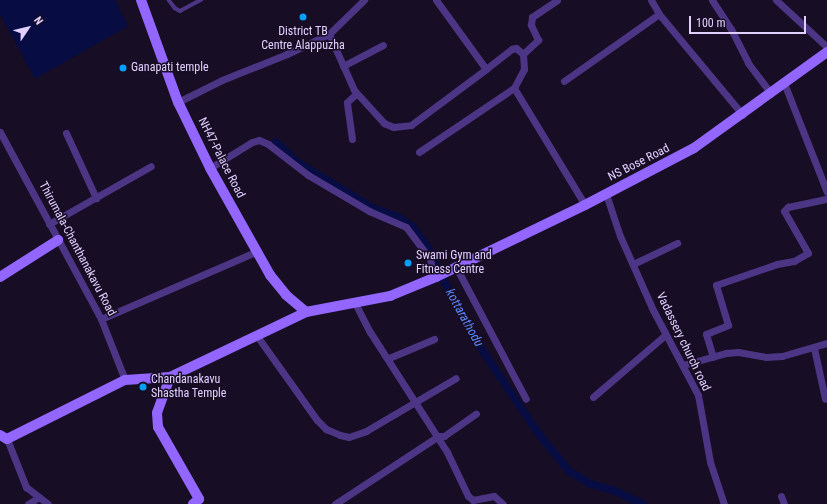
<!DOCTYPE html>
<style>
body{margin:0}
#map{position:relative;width:827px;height:504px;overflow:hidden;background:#170d24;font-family:"Roboto Condensed",sans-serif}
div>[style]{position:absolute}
.water>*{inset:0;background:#070d43}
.canal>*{height:8px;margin:-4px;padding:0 4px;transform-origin:4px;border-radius:4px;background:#070d43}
.service>*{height:3.5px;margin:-1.75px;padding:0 1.75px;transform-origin:1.75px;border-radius:1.75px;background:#4d3585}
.minor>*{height:7px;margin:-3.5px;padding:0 3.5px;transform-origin:3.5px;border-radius:3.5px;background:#4d3585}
.secondary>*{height:10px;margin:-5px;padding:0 5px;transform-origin:5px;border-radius:5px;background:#9266ff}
.dots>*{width:11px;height:11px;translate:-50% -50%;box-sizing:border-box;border:2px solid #170d24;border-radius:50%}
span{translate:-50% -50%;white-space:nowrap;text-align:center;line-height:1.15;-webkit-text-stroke:3px #170d24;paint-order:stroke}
.poi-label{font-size:12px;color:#e1cfff}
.left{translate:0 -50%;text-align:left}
.street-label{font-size:12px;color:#e1cfff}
.water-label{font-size:13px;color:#5d8aff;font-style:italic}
.north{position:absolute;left:8px;top:8px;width:40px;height:40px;-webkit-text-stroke:3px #170d24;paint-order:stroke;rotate:55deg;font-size:11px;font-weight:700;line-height:16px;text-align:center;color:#e1cfff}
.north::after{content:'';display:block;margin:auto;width:14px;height:18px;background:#e1cfff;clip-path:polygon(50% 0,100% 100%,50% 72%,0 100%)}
.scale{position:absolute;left:689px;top:16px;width:117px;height:18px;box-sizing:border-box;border:2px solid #e1cfff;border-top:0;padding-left:5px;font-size:12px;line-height:14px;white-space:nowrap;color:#e1cfff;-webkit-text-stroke:3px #170d24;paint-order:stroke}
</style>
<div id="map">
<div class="water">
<i style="clip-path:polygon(0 0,115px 0,128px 26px,35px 79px,0 14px)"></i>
</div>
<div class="canal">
<i style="left:276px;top:142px;width:29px;rotate:44deg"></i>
<i style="left:297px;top:162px;width:89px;rotate:31.2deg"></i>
<i style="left:373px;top:208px;width:27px;rotate:20deg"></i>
<i style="left:398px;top:217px;width:18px;rotate:34deg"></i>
<i style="left:413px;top:227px;width:26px;rotate:54deg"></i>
<i style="left:428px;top:248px;width:41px;rotate:64.1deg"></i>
<i style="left:446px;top:285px;width:72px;rotate:60.9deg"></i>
<i style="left:481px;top:348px;width:102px;rotate:56.2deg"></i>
<i style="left:538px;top:433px;width:49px;rotate:50.8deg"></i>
<i style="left:569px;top:471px;width:26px;rotate:31deg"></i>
<i style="left:591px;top:484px;width:25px;rotate:16deg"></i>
<i style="left:615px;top:491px;width:31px;rotate:25deg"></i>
</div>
<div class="service">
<i style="left:169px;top:0;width:10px;rotate:53deg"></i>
<i style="left:175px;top:8px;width:6px;rotate:31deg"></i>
<i style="left:180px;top:11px;width:24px;rotate:-28deg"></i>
</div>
<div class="minor">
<i style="left:436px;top:0;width:85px;rotate:54.1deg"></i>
<i style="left:486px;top:69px;width:33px;rotate:-38deg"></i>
<i style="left:512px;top:49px;width:4px;rotate:-14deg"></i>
<i style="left:516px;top:48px;width:9px;rotate:41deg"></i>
<i style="left:523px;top:54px;width:15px;rotate:86deg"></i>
<i style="left:524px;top:69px;width:21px;rotate:118deg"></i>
<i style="left:514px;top:88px;width:137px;rotate:58.7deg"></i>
<i style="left:651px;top:0;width:16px;rotate:60deg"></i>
<i style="left:712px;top:0;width:35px;rotate:57deg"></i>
<i style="left:731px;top:29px;width:38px;rotate:63deg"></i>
<i style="left:748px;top:63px;width:38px;rotate:53deg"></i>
<i style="left:776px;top:0;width:69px;rotate:42.7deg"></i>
<i style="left:329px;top:34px;width:61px;rotate:65.9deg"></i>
<i style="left:354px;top:90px;width:45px;rotate:47.7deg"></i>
<i style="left:384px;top:123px;width:10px;rotate:24deg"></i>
<i style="left:393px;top:127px;width:18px;rotate:-6deg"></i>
<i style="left:411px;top:125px;width:94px;rotate:-36.7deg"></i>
<i style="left:523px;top:54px;width:21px;rotate:-43deg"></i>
<i style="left:538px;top:40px;width:17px;rotate:-115deg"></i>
<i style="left:531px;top:25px;width:8px;rotate:-83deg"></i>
<i style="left:532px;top:17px;width:30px;rotate:-34deg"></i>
<i style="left:343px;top:66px;width:45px;rotate:-27.7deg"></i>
<i style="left:564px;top:81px;width:116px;rotate:-35.2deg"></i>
<i style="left:659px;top:14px;width:131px;rotate:50.3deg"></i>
<i style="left:784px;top:83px;width:117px;rotate:68.5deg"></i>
<i style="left:178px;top:102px;width:49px;rotate:-26.6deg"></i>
<i style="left:222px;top:80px;width:70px;rotate:-21.8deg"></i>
<i style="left:287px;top:54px;width:47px;rotate:-25.5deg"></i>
<i style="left:329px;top:34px;width:49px;rotate:-44.2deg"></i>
<i style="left:0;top:132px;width:213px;rotate:61.6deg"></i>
<i style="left:101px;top:319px;width:66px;rotate:68.5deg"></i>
<i style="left:66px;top:133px;width:72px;rotate:65.2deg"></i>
<i style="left:352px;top:139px;width:37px;rotate:-98deg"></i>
<i style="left:347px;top:102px;width:13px;rotate:-42deg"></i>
<i style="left:419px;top:152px;width:115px;rotate:-34deg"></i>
<i style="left:210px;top:168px;width:49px;rotate:-31.8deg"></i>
<i style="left:252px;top:142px;width:7px;rotate:-16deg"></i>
<i style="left:259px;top:140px;width:10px;rotate:24deg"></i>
<i style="left:268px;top:144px;width:51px;rotate:37.8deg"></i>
<i style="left:308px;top:175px;width:71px;rotate:30.5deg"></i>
<i style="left:369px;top:211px;width:40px;rotate:23.4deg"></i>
<i style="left:406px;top:227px;width:40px;rotate:53deg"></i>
<i style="left:430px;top:259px;width:19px;rotate:78deg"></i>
<i style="left:606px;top:194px;width:44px;rotate:71.6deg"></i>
<i style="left:620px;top:236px;width:81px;rotate:66deg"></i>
<i style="left:653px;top:310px;width:96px;rotate:62.1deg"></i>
<i style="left:698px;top:395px;width:68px;rotate:79.8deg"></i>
<i style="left:710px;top:462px;width:44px;rotate:71.6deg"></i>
<i style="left:49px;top:224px;width:117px;rotate:-29.6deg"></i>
<i style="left:633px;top:264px;width:49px;rotate:-25.5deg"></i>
<i style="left:456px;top:267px;width:149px;rotate:62.1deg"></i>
<i style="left:355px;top:303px;width:33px;rotate:63deg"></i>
<i style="left:370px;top:332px;width:143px;rotate:57.3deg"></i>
<i style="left:447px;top:452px;width:49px;rotate:64.5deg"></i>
<i style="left:468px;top:496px;width:6px;rotate:39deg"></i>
<i style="left:473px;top:500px;width:21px;rotate:-11deg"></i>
<i style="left:494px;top:496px;width:12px;rotate:42deg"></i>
<i style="left:101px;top:319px;width:168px;rotate:-23.5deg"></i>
<i style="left:257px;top:336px;width:103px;rotate:54.5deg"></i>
<i style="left:317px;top:420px;width:13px;rotate:45deg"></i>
<i style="left:326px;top:429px;width:15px;rotate:23deg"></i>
<i style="left:340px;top:435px;width:9px;rotate:13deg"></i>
<i style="left:349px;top:437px;width:18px;rotate:-19deg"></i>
<i style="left:366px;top:431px;width:104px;rotate:-30.5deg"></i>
<i style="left:814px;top:348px;width:52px;rotate:77.8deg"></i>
<i style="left:713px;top:357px;width:24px;rotate:-107deg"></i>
<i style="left:706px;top:334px;width:24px;rotate:-22deg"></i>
<i style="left:728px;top:325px;width:42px;rotate:-106.7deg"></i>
<i style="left:716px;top:285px;width:65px;rotate:-19deg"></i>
<i style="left:777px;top:264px;width:17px;rotate:-10deg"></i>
<i style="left:794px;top:261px;width:16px;rotate:-30deg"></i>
<i style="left:808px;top:253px;width:48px;rotate:-119.7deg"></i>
<i style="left:784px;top:211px;width:6px;rotate:-45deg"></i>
<i style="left:788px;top:207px;width:40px;rotate:-12deg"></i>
<i style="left:389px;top:358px;width:49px;rotate:-22.9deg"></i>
<i style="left:683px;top:365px;width:45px;rotate:-15.6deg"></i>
<i style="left:726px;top:353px;width:12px;rotate:-5deg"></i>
<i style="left:738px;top:352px;width:28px;rotate:10deg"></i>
<i style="left:766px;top:357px;width:16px;rotate:-4deg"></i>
<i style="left:782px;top:356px;width:47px;rotate:-16.1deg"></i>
<i style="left:593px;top:397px;width:95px;rotate:-40.7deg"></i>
<i style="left:437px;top:436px;width:7px"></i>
<i style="left:444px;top:436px;width:39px;rotate:-35deg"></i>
<i style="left:7px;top:439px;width:52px;rotate:68.4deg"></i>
<i style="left:26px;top:487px;width:16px;rotate:38deg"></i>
<i style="left:781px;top:496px;width:9px;rotate:69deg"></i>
<i style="left:28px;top:504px;width:13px;rotate:-32deg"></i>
<i style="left:39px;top:497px;width:11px;rotate:38deg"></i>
<i style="left:335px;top:504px;width:122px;rotate:-33.3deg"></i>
</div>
<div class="secondary">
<i style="left:141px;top:0;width:109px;rotate:70.1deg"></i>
<i style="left:178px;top:102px;width:73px;rotate:64.1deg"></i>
<i style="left:210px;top:168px;width:123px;rotate:60.7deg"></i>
<i style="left:270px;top:275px;width:26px;rotate:51deg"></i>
<i style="left:286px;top:295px;width:26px;rotate:40deg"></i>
<i style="left:0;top:277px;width:69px;rotate:-32.5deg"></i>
<i style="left:170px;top:377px;width:38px;rotate:110deg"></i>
<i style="left:157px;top:413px;width:14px;rotate:86deg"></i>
<i style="left:158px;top:427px;width:83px;rotate:60.3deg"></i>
<i style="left:199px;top:499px;width:8px;rotate:140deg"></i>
<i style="left:0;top:435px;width:8px;rotate:30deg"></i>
<i style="left:7px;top:439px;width:132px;rotate:-26.6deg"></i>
<i style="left:125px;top:380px;width:45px;rotate:-3.8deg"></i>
<i style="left:170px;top:377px;width:151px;rotate:-25.5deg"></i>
<i style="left:306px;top:312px;width:86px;rotate:-10.8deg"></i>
<i style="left:390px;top:296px;width:50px;rotate:-22.4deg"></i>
<i style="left:436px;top:277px;width:165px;rotate:-25.8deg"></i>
<i style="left:585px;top:205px;width:123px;rotate:-27.6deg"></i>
<i style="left:694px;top:148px;width:164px;rotate:-35.8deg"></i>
</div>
<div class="dots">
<i style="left:303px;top:17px;background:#00a0fa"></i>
<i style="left:123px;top:68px;background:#00a0fa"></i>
<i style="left:408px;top:263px;background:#00a0fa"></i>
<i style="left:143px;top:387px;background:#00a0fa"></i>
</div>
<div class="poi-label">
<span style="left:303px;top:39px">District TB<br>Centre Alappuzha</span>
<span class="left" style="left:131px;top:68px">Ganapati temple</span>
<span class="left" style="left:416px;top:263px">Swami Gym and<br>Fitness Centre</span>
<span class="left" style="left:151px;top:387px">Chandanakavu<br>Shastha Temple</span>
</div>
<div class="street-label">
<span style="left:221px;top:158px;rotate:63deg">NH47-Palace Road</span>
<span style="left:639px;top:163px;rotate:-27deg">NS Bose Road</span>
<span style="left:77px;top:249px;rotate:62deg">Thirumala-Chanthanakavu Road</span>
<span style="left:683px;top:342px;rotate:64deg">Vadassery church road</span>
</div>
<div class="water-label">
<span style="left:464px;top:318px;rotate:61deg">kottarathodu</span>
</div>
<div class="north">N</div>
<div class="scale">100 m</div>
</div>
